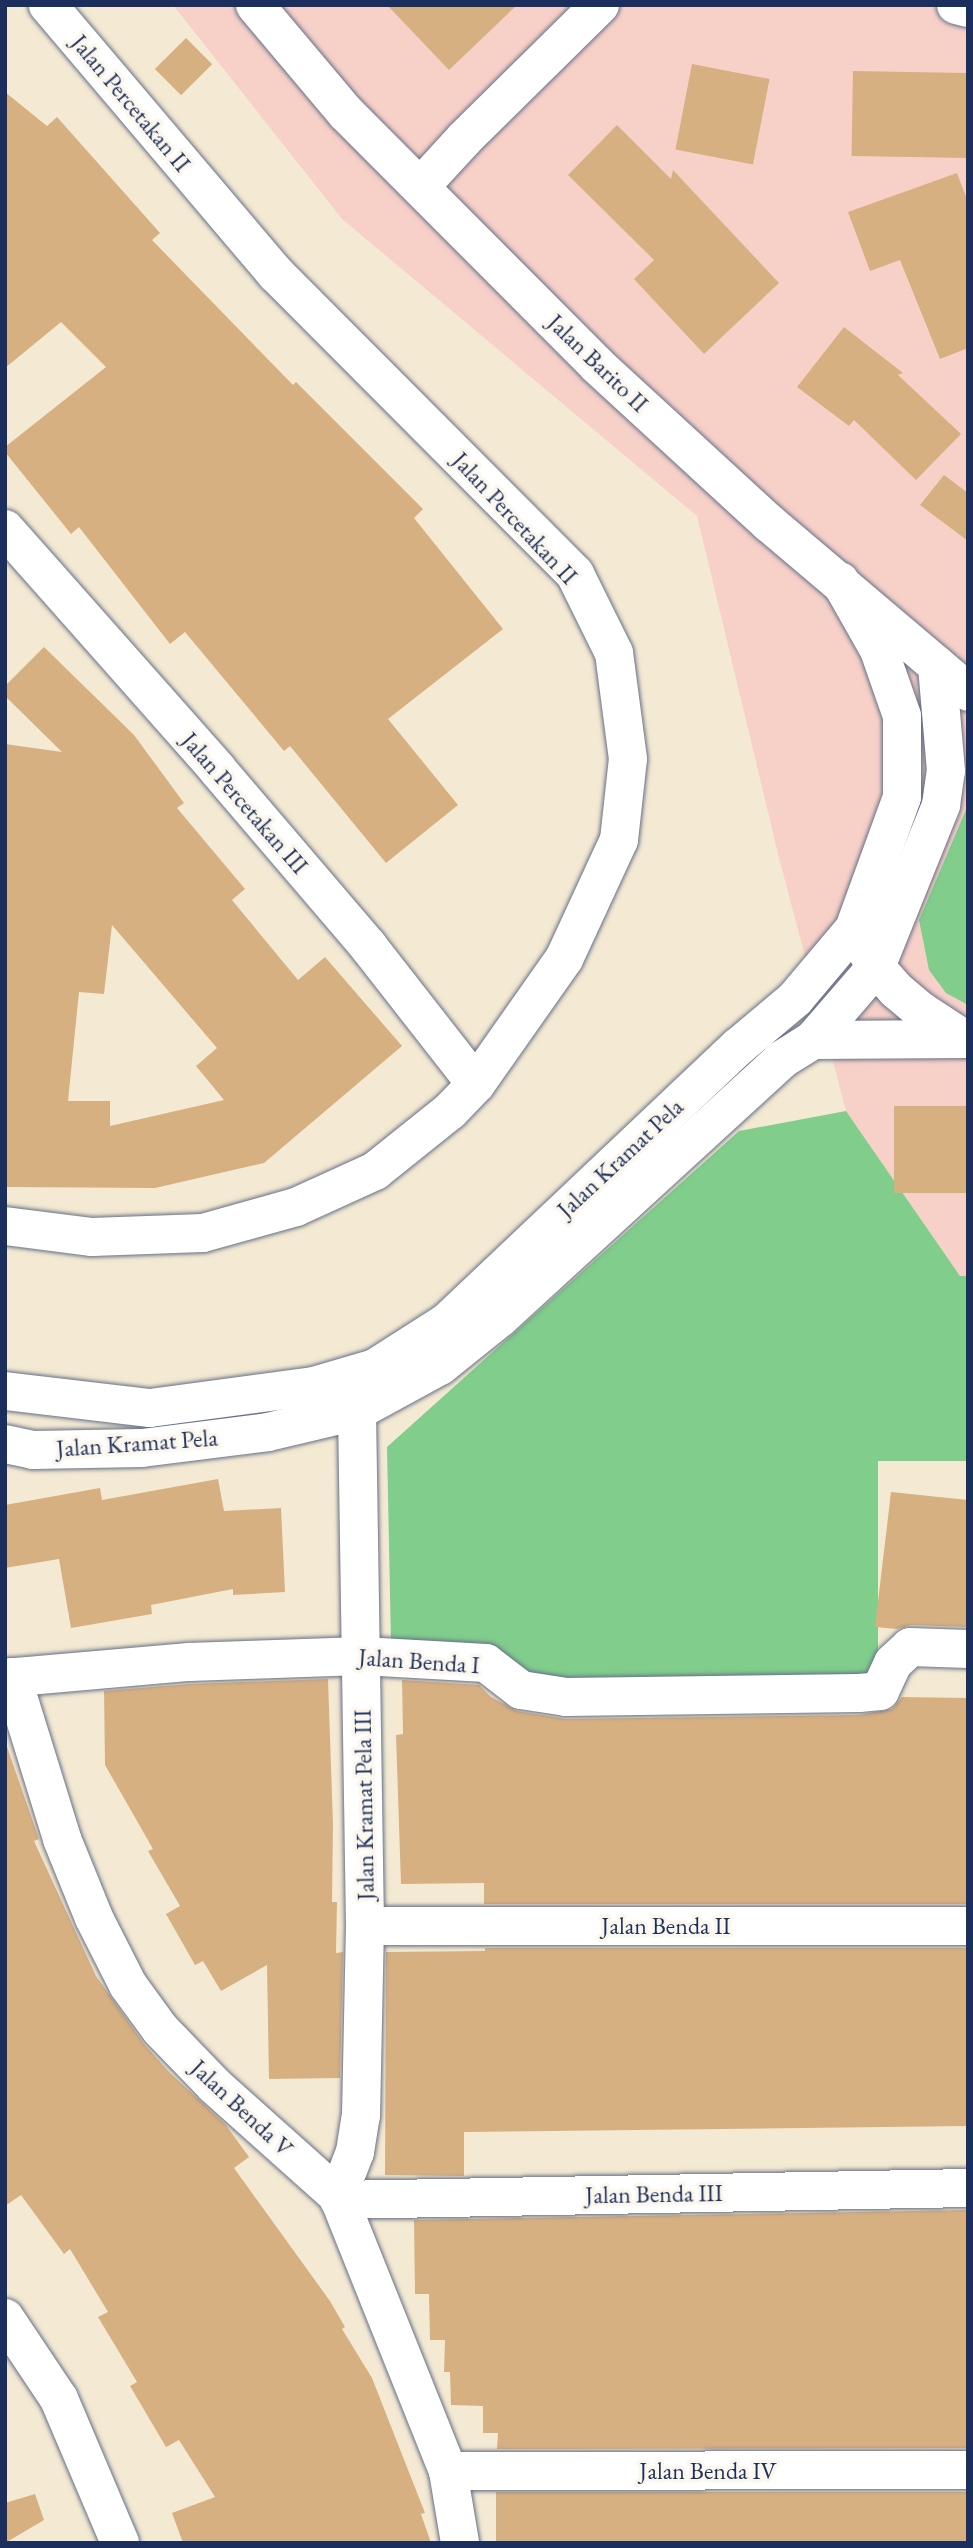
<!DOCTYPE html>
<style>
body{margin:0}
#map{position:relative;width:973px;height:2548px;overflow:hidden;background:#f4ead3;font-family:"EB Garamond",serif}
div>[style]{position:absolute}
.built>*{inset:0;background:#f7d1c8}
.green>*{inset:0;background:#81cd8c}
.building>*{inset:0;background:#d7b082;transform-origin:0 0}
.roads{filter:drop-shadow(0 0 2px #677087) drop-shadow(0 0 2px #677087)}
.minor>*{height:38px;margin:-19px;padding:0 19px;transform-origin:19px;border-radius:19px;background:#fff}
span{translate:-50% -50%;white-space:nowrap;text-align:center;line-height:1.15;-webkit-text-stroke:7px #fbf7ec;paint-order:stroke}
.street-label{font-size:24px;color:#1b2f5e}
.frame{position:absolute;inset:0;border:7px solid #1b2f5e;pointer-events:none}
</style>
<div id="map">
<div class="built">
<i style="clip-path:polygon(173px 5px,968px 5px,968px 1276px,960px 1276px,846px 1111px,779px 858px,697px 516px,342px 219px)"></i>
</div>
<div class="green">
<i style="clip-path:polygon(968px 805px,968px 1005px,946px 993px,929px 970px,919px 920px)"></i>
<i style="clip-path:polygon(846px 1111px,960px 1276px,968px 1276px,968px 1461px,878px 1461px,878px 1667px,865px 1687px,566px 1687px,391px 1644px,387px 1447px,739px 1131px)"></i>
</div>
<div class="building">
<i style="clip-path:polygon(387px 5px,517px 5px,449px 70px)"></i>
<i style="left:186px;top:38px;width:37px;height:44px;rotate:45deg"></i>
<i style="left:692px;top:64px;width:79px;height:87px;rotate:11deg"></i>
<i style="left:853px;top:71px;width:115px;height:85px;rotate:1deg"></i>
<i style="clip-path:polygon(5px 92px,47px 126px,57px 117px,160px 233px,152px 240px,293px 385px,296px 382px,423px 509px,414px 518px,503px 629px,388px 719px,458px 805px,386px 863px,290px 746px,284px 751px,185px 632px,170px 644px,79px 527px,71px 534px,5px 452px,5px 447px,106px 367px,61px 322px,5px 368px)"></i>
<i style="clip-path:polygon(617px 125px,671px 179px,673px 170px,779px 283px,704px 354px,634px 279px,654px 260px,568px 175px)"></i>
<i style="clip-path:polygon(957px 173px,968px 202px,968px 348px,940px 359px,900px 260px,870px 271px,848px 212px)"></i>
<i style="clip-path:polygon(844px 327px,903px 373px,898px 375px,961px 434px,916px 480px,854px 420px,849px 426px,797px 387px)"></i>
<i style="clip-path:polygon(944px 475px,968px 493px,968px 541px,920px 505px)"></i>
<i style="clip-path:polygon(evenodd,44px 647px,134px 735px,184px 803px,177px 808px,245px 889px,232px 900px,298px 980px,325px 957px,402px 1046px,264px 1163px,155px 1188px,5px 1187px,5px 744px,62px 752px,5px 696px,5px 686px,44px 647px,112px 925px,217px 1048px,196px 1066px,224px 1100px,110px 1126px,110px 1101px,68px 1101px,79px 992px,104px 994px,112px 925px)"></i>
<i style="left:968px;top:1106px;width:87px;height:74px;rotate:90deg"></i>
<i style="clip-path:polygon(218px 1479px,224px 1511px,281px 1508px,285px 1592px,233px 1595px,233px 1589px,151px 1605px,152px 1614px,71px 1628px,59px 1559px,5px 1568px,5px 1505px,100px 1488px,102px 1500px)"></i>
<i style="clip-path:polygon(891px 1492px,968px 1500px,968px 1627px,911px 1625px,897px 1629px,875px 1627px)"></i>
<i style="clip-path:polygon(328px 1679px,333px 1824px,332px 1902px,337px 1902px,336px 1953px,343px 1952px,340px 2078px,269px 2079px,267px 1965px,221px 1991px,203px 1961px,195px 1965px,166px 1914px,180px 1906px,148px 1851px,153px 1849px,105px 1765px,104px 1691px,190px 1684px)"></i>
<i style="clip-path:polygon(402px 1680px,479px 1685px,491px 1697px,517px 1711px,566px 1719px,859px 1715px,892px 1709px,902px 1697px,968px 1698px,968px 1904px,484px 1904px,484px 1883px,401px 1884px,396px 1735px,403px 1734px)"></i>
<i style="clip-path:polygon(5px 1741px,39px 1839px,34px 1841px,96px 1976px,144px 2044px,170px 2073px,225px 2124px,249px 2157px,234px 2168px,330px 2301px,345px 2327px,342px 2329px,372px 2378px,425px 2513px,421px 2514px,431px 2543px,183px 2543px,172px 2513px,215px 2497px,179px 2440px,166px 2447px,130px 2386px,137px 2382px,98px 2317px,108px 2312px,70px 2249px,64px 2254px,21px 2195px,5px 2206px)"></i>
<i style="clip-path:polygon(485px 1948px,968px 1948px,968px 2126px,464px 2132px,464px 2176px,385px 2175px,386px 1952px,485px 1951px)"></i>
<i style="clip-path:polygon(968px 2210px,968px 2448px,497px 2449px,498px 2433px,483px 2433px,483px 2406px,451px 2405px,450px 2372px,444px 2372px,445px 2340px,430px 2340px,429px 2294px,415px 2294px,414px 2220px)"></i>
<i style="left:968px;top:2492px;width:51px;height:472px;rotate:90deg"></i>
<i style="clip-path:polygon(35px 2494px,44px 2520px,5px 2543px,5px 2503px)"></i>
</div>
<div class="roads">
<div class="minor">
<i style="left:255px;top:5px;width:141px;rotate:49.9deg"></i>
<i style="left:346px;top:113px;width:356px;rotate:45.1deg"></i>
<i style="left:597px;top:365px;width:234px;rotate:42.6deg"></i>
<i style="left:769px;top:523px;width:261px;rotate:40.3deg"></i>
<i style="left:956px;top:5px;width:12px;rotate:14deg"></i>
<i style="left:421px;top:186px;width:64px;rotate:-47.5deg"></i>
<i style="left:464px;top:139px;width:191px;rotate:-44.6deg"></i>
<i style="left:5px;top:529px;width:320px;rotate:48.5deg"></i>
<i style="left:217px;top:769px;width:233px;rotate:49.5deg"></i>
<i style="left:368px;top:946px;width:175px;rotate:52deg"></i>
<i style="left:864px;top:947px;width:23px;rotate:59deg"></i>
<i style="left:876px;top:967px;width:30px;rotate:49deg"></i>
<i style="left:896px;top:990px;width:33px;rotate:40deg"></i>
<i style="left:921px;top:1011px;width:51px;rotate:33.1deg"></i>
<i style="left:813px;top:1040px;width:153px;rotate:-0.4deg"></i>
<i style="left:5px;top:1226px;width:88px;rotate:7.2deg"></i>
<i style="left:92px;top:1237px;width:111px;rotate:-2.1deg"></i>
<i style="left:203px;top:1233px;width:97px;rotate:-15.6deg"></i>
<i style="left:296px;top:1207px;width:87px;rotate:-24.5deg"></i>
<i style="left:375px;top:1171px;width:96px;rotate:-38.7deg"></i>
<i style="left:450px;top:1111px;width:37px;rotate:-46deg"></i>
<i style="left:476px;top:1084px;width:153px;rotate:-54.9deg"></i>
<i style="left:564px;top:959px;width:131px;rotate:-65.2deg"></i>
<i style="left:619px;top:840px;width:81px;rotate:-83.7deg"></i>
<i style="left:628px;top:759px;width:107px;rotate:-97.5deg"></i>
<i style="left:614px;top:653px;width:88px;rotate:-116.3deg"></i>
<i style="left:575px;top:574px;width:424px;rotate:-134.9deg"></i>
<i style="left:276px;top:274px;width:353px;rotate:-130.3deg"></i>
<i style="left:5px;top:1391px;width:146px;rotate:6.7deg"></i>
<i style="left:150px;top:1408px;width:165px;rotate:-7.6deg"></i>
<i style="left:314px;top:1386px;width:64px;rotate:-16.4deg"></i>
<i style="left:375px;top:1368px;width:85px;rotate:-32.6deg"></i>
<i style="left:447px;top:1322px;width:400px;rotate:-43.4deg"></i>
<i style="left:738px;top:1047px;width:75px;rotate:-40.1deg"></i>
<i style="left:795px;top:999px;width:92px;rotate:-49.9deg"></i>
<i style="left:854px;top:929px;width:140px;rotate:-70deg"></i>
<i style="left:902px;top:797px;width:81px;rotate:-90deg"></i>
<i style="left:902px;top:716px;width:70px;rotate:-109.2deg"></i>
<i style="left:879px;top:650px;width:79px;rotate:-119.5deg"></i>
<i style="left:5px;top:1444px;width:29px;rotate:12deg"></i>
<i style="left:33px;top:1450px;width:109px;rotate:-1.1deg"></i>
<i style="left:142px;top:1448px;width:127px;rotate:-7.2deg"></i>
<i style="left:268px;top:1432px;width:91px;rotate:-13.3deg"></i>
<i style="left:357px;top:1411px;width:94px;rotate:-28.5deg"></i>
<i style="left:440px;top:1366px;width:78px;rotate:-38.8deg"></i>
<i style="left:501px;top:1317px;width:380px;rotate:-42.5deg"></i>
<i style="left:781px;top:1060px;width:38px;rotate:-32deg"></i>
<i style="left:813px;top:1040px;width:96px;rotate:-49.2deg"></i>
<i style="left:876px;top:967px;width:175px;rotate:-68.1deg"></i>
<i style="left:941px;top:805px;width:34px;rotate:-82deg"></i>
<i style="left:946px;top:771px;width:106px;rotate:-94.9deg"></i>
<i style="left:12px;top:1677px;width:170px;rotate:72.8deg"></i>
<i style="left:62px;top:1839px;width:85px;rotate:67.9deg"></i>
<i style="left:94px;top:1918px;width:75px;rotate:63.1deg"></i>
<i style="left:128px;top:1985px;width:54px;rotate:54deg"></i>
<i style="left:160px;top:2029px;width:79px;rotate:46deg"></i>
<i style="left:215px;top:2086px;width:165px;rotate:41.8deg"></i>
<i style="left:338px;top:2196px;width:296px;rotate:68.2deg"></i>
<i style="left:448px;top:2471px;width:73px;rotate:80.5deg"></i>
<i style="left:5px;top:1678px;width:185px;rotate:-5deg"></i>
<i style="left:189px;top:1662px;width:173px;rotate:-2deg"></i>
<i style="left:362px;top:1656px;width:124px;rotate:3.2deg"></i>
<i style="left:486px;top:1663px;width:44px;rotate:37.6deg"></i>
<i style="left:521px;top:1690px;width:46px;rotate:8.8deg"></i>
<i style="left:566px;top:1697px;width:293px;rotate:-0.8deg"></i>
<i style="left:859px;top:1693px;width:21px;rotate:-5deg"></i>
<i style="left:880px;top:1691px;width:31px;rotate:-65deg"></i>
<i style="left:893px;top:1663px;width:23px;rotate:-43deg"></i>
<i style="left:910px;top:1647px;width:58px;rotate:2deg"></i>
<i style="left:365px;top:1926px;width:603px"></i>
<i style="left:338px;top:2196px;width:47px;rotate:-68.9deg"></i>
<i style="left:355px;top:2152px;width:36px;rotate:-81deg"></i>
<i style="left:361px;top:2116px;width:190px;rotate:-88.8deg"></i>
<i style="left:365px;top:1926px;width:515px;rotate:-90.89deg"></i>
<i style="left:339px;top:2200px;width:629px;rotate:-1.09deg"></i>
<i style="left:5px;top:2318px;width:97px;rotate:56.3deg"></i>
<i style="left:59px;top:2399px;width:156px;rotate:67deg"></i>
<i style="left:448px;top:2471px;width:520px;rotate:-0.11deg"></i>
</div>
</div>
<div class="street-label">
<span style="left:131px;top:103px;rotate:50deg">Jalan Percetakan II</span>
<span style="left:598px;top:363px;rotate:44deg">Jalan Barito II</span>
<span style="left:515px;top:518px;rotate:47deg">Jalan Percetakan II</span>
<span style="left:245px;top:803px;rotate:49deg">Jalan Percetakan III</span>
<span style="left:620px;top:1158px;rotate:-43deg">Jalan Kramat Pela</span>
<span style="left:137px;top:1443px;rotate:-4deg">Jalan Kramat Pela</span>
<span style="left:419px;top:1661px;rotate:4deg">Jalan Benda I</span>
<span style="left:364px;top:1805px;rotate:-91deg">Jalan Kramat Pela III</span>
<span style="left:666px;top:1926px">Jalan Benda II</span>
<span style="left:242px;top:2108px;rotate:43deg">Jalan Benda V</span>
<span style="left:654px;top:2194px;rotate:-1deg">Jalan Benda III</span>
<span style="left:708px;top:2471px">Jalan Benda IV</span>
</div>
<div class="frame"></div>
</div>
